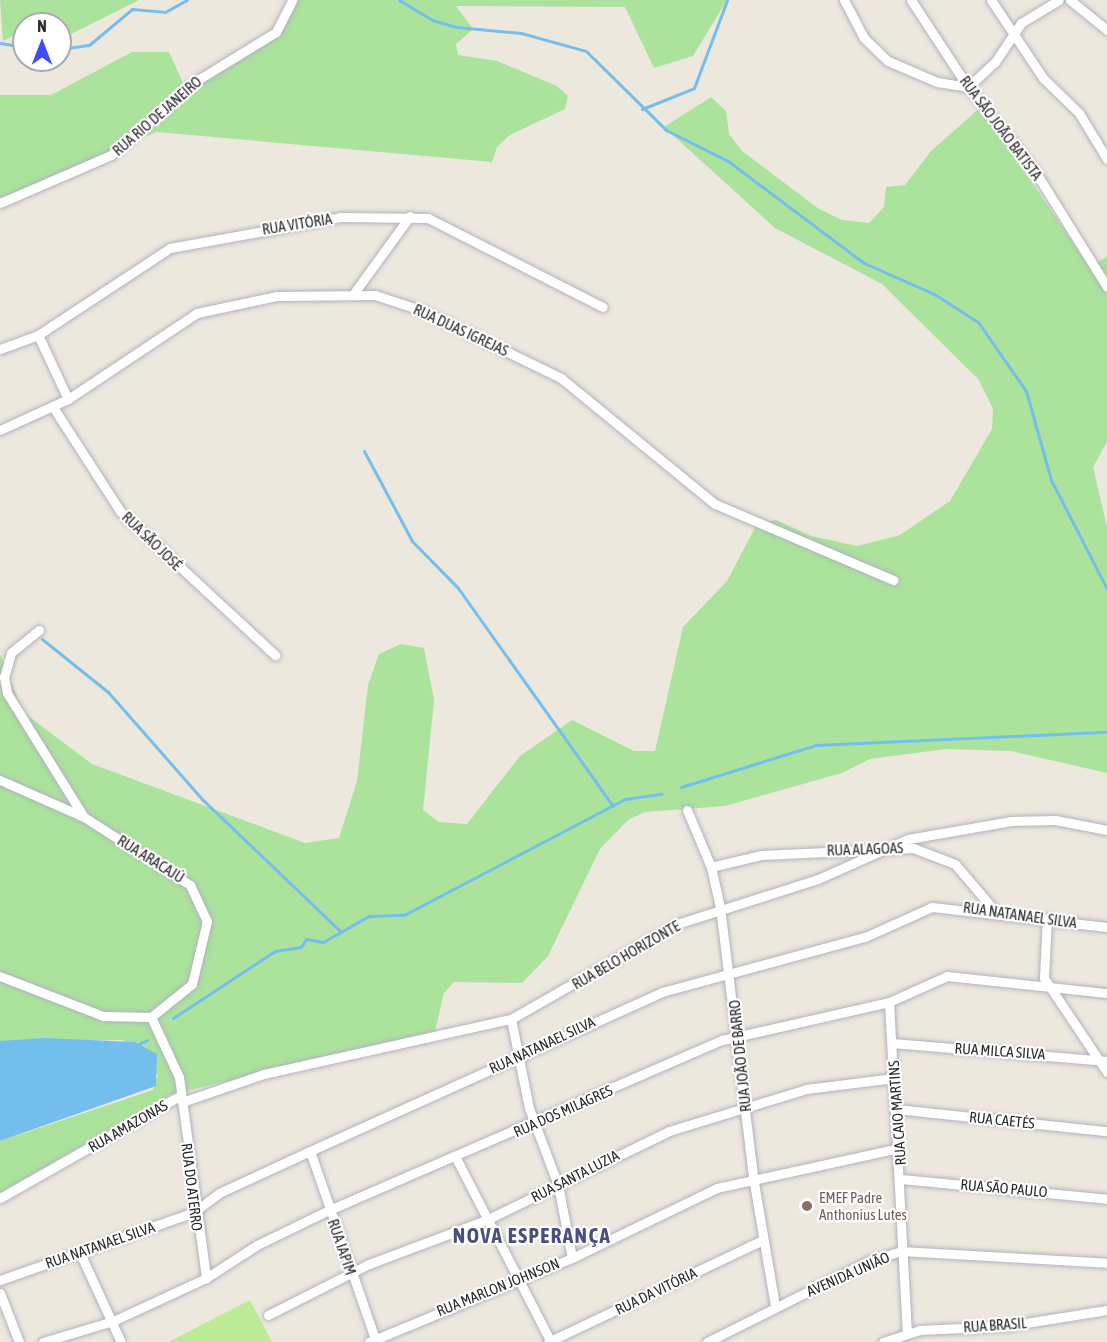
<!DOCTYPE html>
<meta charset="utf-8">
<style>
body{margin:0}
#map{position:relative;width:1107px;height:1342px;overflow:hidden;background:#ede8de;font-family:"Asap Condensed",sans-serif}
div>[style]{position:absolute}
.green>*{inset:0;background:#abe39c}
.pitch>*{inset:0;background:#bdea97}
.water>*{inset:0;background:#73beed}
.stream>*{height:3px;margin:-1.5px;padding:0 1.5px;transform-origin:1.5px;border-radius:1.5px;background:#73beed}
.roads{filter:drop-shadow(0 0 2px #b2b2bf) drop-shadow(0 0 2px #b2b2bf)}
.street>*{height:9px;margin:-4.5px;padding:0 4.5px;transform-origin:4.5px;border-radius:4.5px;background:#fff}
.dots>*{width:16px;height:16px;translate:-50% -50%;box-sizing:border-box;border:3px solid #fff;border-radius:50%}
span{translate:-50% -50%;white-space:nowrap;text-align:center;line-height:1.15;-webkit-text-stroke:4.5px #fff;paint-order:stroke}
.street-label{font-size:15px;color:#2c2c2c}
.education-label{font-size:15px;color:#785e54}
.left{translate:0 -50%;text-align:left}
.district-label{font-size:21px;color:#4c4f7c;font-weight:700;letter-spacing:1.5px}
.north{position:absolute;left:12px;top:12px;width:60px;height:60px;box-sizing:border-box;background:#fff;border:2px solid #ababab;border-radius:50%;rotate:0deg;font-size:16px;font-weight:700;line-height:24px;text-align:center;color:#2c2c2c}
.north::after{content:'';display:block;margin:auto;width:21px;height:27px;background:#414cf7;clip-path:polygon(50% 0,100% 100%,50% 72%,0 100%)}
</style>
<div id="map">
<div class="green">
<i style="clip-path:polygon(0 0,139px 0,69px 35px,60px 36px,60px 24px,24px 24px,24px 31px,3px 41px)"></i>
<i style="clip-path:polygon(295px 0,727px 0,693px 56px,654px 68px,625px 7px,456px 6px,473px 29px,456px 44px,458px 55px,497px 61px,557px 86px,568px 96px,565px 109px,510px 135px,497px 147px,492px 162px,157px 132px,0 198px,0 95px,51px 95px,132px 52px,169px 52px,184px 85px,189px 85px,203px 71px,269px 36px)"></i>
<i style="clip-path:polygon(711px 97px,726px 111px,729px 134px,742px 151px,819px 209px,842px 220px,869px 223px,884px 207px,886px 187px,905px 185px,931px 151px,981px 107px,1090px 268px,1107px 256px,1107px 442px,1093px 467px,1107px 527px,1107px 773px,1011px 751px,946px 749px,870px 759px,842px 773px,725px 806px,645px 812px,628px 820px,600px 849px,548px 956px,522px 983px,454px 982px,444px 993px,435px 1031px,169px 1095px,0 1193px,0 1141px,153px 1090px,158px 1075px,123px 1040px,0 1041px,0 654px,24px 713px,92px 764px,305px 843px,339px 838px,357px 781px,368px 685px,379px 654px,401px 644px,424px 648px,434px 700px,423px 810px,439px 822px,467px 824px,520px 756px,572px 720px,634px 751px,655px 751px,683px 627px,727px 581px,757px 524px,776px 520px,811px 536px,857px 546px,900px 535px,950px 501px,992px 429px,993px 409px,979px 380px,882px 284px,775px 228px,664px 127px)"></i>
</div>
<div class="pitch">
<i style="clip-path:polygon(250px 1300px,272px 1342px,168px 1342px)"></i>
</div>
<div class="water">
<i style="clip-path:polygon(43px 1038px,135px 1042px,157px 1054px,156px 1086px,0 1141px,0 1041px)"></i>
</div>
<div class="stream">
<i style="left:399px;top:0;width:39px;rotate:31deg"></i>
<i style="left:432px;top:20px;width:26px;rotate:16deg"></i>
<i style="left:457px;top:27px;width:64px;rotate:5.4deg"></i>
<i style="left:521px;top:33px;width:67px;rotate:15.5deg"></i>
<i style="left:586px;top:51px;width:112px;rotate:44.6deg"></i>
<i style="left:666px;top:130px;width:69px;rotate:26.6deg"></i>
<i style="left:728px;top:161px;width:170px;rotate:36.9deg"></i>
<i style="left:864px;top:263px;width:77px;rotate:23.9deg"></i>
<i style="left:934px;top:294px;width:52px;rotate:32.5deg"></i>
<i style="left:978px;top:322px;width:84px;rotate:55.2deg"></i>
<i style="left:1026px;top:391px;width:92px;rotate:74.3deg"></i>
<i style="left:1051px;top:480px;width:123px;rotate:62.8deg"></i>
<i style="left:0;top:43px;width:24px;rotate:9deg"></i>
<i style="left:60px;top:49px;width:29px;rotate:-8deg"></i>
<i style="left:89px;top:45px;width:56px;rotate:-39.9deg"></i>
<i style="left:132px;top:9px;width:33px;rotate:5deg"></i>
<i style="left:165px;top:12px;width:25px;rotate:-29deg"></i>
<i style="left:642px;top:109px;width:56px;rotate:-22deg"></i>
<i style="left:694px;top:88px;width:94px;rotate:-69.4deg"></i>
<i style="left:364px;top:451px;width:102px;rotate:61.9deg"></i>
<i style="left:412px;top:541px;width:66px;rotate:45.6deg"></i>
<i style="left:458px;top:588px;width:267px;rotate:54.6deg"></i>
<i style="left:42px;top:639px;width:85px;rotate:38.8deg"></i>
<i style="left:108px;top:692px;width:144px;rotate:48.7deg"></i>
<i style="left:203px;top:800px;width:191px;rotate:43.7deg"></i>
<i style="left:681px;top:787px;width:141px;rotate:-17.3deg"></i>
<i style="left:816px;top:745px;width:291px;rotate:-2.6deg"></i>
<i style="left:173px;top:1018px;width:122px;rotate:-33.3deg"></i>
<i style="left:275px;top:951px;width:26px;rotate:-9deg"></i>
<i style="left:301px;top:947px;width:9px;rotate:-58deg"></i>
<i style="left:306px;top:939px;width:17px;rotate:10deg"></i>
<i style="left:323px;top:942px;width:53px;rotate:-29.5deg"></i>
<i style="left:369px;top:916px;width:35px;rotate:-2deg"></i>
<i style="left:404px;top:915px;width:250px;rotate:-27.7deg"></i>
<i style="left:625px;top:799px;width:37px;rotate:-8deg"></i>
<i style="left:136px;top:1045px;width:12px;rotate:-24deg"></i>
</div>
<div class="roads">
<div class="street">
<i style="left:844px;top:0;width:43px;rotate:62.2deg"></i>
<i style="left:864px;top:38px;width:33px;rotate:44deg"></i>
<i style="left:888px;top:61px;width:53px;rotate:23.2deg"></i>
<i style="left:937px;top:82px;width:31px;rotate:9deg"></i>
<i style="left:968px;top:87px;width:37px;rotate:-43deg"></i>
<i style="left:995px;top:62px;width:47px;rotate:-56.3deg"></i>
<i style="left:1021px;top:23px;width:44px;rotate:-31.2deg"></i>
<i style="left:911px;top:0;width:104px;rotate:56.8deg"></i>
<i style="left:968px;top:87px;width:104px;rotate:51.3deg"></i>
<i style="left:1033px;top:168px;width:140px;rotate:58.1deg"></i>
<i style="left:991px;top:0;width:94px;rotate:56.3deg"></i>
<i style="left:1043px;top:78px;width:50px;rotate:44.2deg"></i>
<i style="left:1079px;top:113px;width:54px;rotate:58.7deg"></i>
<i style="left:1070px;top:0;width:48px;rotate:39deg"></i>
<i style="left:0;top:203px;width:121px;rotate:-23.4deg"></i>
<i style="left:111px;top:155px;width:113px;rotate:-41deg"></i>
<i style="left:196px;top:81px;width:94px;rotate:-31.5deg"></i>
<i style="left:276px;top:32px;width:36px;rotate:-63deg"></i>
<i style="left:354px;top:293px;width:95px;rotate:-54deg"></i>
<i style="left:38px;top:335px;width:71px;rotate:64.9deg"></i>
<i style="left:0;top:349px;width:40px;rotate:-20.2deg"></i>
<i style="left:38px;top:335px;width:158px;rotate:-33.4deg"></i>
<i style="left:170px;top:248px;width:173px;rotate:-10.3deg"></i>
<i style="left:340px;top:217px;width:88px;rotate:0.7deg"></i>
<i style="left:428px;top:218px;width:196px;rotate:27deg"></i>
<i style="left:53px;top:407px;width:124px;rotate:57.2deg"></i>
<i style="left:120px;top:511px;width:212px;rotate:42.9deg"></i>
<i style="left:0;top:430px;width:75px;rotate:-24.5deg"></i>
<i style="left:68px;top:399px;width:155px;rotate:-33.7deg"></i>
<i style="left:197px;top:313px;width:82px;rotate:-12deg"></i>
<i style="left:277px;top:296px;width:98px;rotate:-0.6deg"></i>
<i style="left:375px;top:295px;width:48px;rotate:18.1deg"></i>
<i style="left:421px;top:310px;width:156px;rotate:25.9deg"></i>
<i style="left:561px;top:378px;width:199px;rotate:39.3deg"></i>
<i style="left:715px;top:504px;width:194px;rotate:23.1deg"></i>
<i style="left:39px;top:630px;width:36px;rotate:141deg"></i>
<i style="left:11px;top:653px;width:25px;rotate:106deg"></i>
<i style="left:4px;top:677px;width:16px;rotate:79deg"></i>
<i style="left:7px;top:693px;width:146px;rotate:58.2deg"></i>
<i style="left:0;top:780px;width:92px;rotate:23.8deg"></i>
<i style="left:84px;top:817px;width:126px;rotate:32.7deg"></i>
<i style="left:190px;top:885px;width:40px;rotate:65deg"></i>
<i style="left:207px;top:921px;width:65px;rotate:103.4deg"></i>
<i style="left:192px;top:984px;width:53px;rotate:141.2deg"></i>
<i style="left:151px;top:1017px;width:48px;rotate:-178.8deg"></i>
<i style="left:103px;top:1016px;width:110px;rotate:-158.8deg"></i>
<i style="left:687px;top:810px;width:62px;rotate:67.2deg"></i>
<i style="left:711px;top:867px;width:41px;rotate:77.3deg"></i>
<i style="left:720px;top:907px;width:272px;rotate:83deg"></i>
<i style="left:753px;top:1177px;width:131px;rotate:80.3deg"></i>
<i style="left:711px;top:867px;width:51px;rotate:-13.5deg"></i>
<i style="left:761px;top:855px;width:152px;rotate:-2.6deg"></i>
<i style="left:913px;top:848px;width:45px;rotate:20.9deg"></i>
<i style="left:955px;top:864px;width:60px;rotate:49.7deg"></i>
<i style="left:1047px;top:918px;width:60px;rotate:92.9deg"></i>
<i style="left:1044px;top:978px;width:113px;rotate:56.2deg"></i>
<i style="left:889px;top:1002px;width:331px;rotate:86.9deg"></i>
<i style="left:151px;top:1017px;width:66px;rotate:65deg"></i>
<i style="left:179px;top:1077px;width:203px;rotate:82.3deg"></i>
<i style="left:511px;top:1019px;width:91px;rotate:78.6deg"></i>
<i style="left:529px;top:1108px;width:82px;rotate:69.4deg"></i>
<i style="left:558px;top:1185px;width:74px;rotate:79.1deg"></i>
<i style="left:892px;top:1043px;width:216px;rotate:4.8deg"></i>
<i style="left:182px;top:1102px;width:87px;rotate:-18.9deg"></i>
<i style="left:264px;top:1074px;width:253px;rotate:-12.6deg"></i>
<i style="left:511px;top:1019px;width:191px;rotate:-29.8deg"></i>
<i style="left:677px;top:924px;width:148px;rotate:-17.7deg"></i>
<i style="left:818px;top:879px;width:98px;rotate:-24deg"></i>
<i style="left:908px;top:839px;width:105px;rotate:-9.9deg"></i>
<i style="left:1011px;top:821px;width:44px;rotate:-1.3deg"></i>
<i style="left:1055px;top:820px;width:53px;rotate:10.9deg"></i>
<i style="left:896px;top:1109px;width:212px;rotate:6deg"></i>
<i style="left:310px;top:1151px;width:202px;rotate:70.9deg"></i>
<i style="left:456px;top:1158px;width:207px;rotate:62.7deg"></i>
<i style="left:901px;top:1179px;width:207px;rotate:5.5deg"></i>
<i style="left:0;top:1198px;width:208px;rotate:-29.6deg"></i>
<i style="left:80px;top:1253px;width:98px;rotate:65.3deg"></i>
<i style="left:0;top:1280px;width:206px;rotate:-19.3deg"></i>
<i style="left:194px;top:1212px;width:31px;rotate:-37deg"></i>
<i style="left:219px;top:1193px;width:100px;rotate:-24.8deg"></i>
<i style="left:310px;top:1151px;width:386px;rotate:-24.3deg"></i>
<i style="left:662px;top:992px;width:210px;rotate:-15.2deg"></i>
<i style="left:865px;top:937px;width:73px;rotate:-24.1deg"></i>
<i style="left:932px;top:907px;width:176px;rotate:6.5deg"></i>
<i style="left:0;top:1293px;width:53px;rotate:68.8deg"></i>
<i style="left:268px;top:1315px;width:113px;rotate:-26.8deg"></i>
<i style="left:369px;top:1264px;width:125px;rotate:-20.6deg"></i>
<i style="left:486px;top:1220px;width:203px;rotate:-25.9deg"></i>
<i style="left:669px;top:1131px;width:143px;rotate:-17deg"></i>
<i style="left:806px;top:1089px;width:89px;rotate:-7.1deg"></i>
<i style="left:43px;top:1342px;width:73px;rotate:-16.7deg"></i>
<i style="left:113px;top:1321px;width:102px;rotate:-24.8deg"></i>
<i style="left:206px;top:1278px;width:61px;rotate:-32.9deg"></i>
<i style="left:257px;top:1245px;width:80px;rotate:-25.9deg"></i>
<i style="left:329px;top:1210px;width:428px;rotate:-23.4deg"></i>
<i style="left:722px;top:1040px;width:171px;rotate:-12.8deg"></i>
<i style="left:889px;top:1002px;width:64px;rotate:-24.1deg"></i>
<i style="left:947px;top:976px;width:161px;rotate:6.1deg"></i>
<i style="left:369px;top:1342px;width:220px;rotate:-22.5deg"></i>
<i style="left:572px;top:1258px;width:161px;rotate:-25.8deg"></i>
<i style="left:717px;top:1188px;width:186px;rotate:-12.4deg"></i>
<i style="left:548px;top:1342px;width:238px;rotate:-25.4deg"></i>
<i style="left:707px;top:1342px;width:181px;rotate:-26.6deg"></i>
<i style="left:869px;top:1261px;width:34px;rotate:-17deg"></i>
<i style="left:901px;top:1251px;width:206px;rotate:3.3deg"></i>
<i style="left:883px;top:1342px;width:38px;rotate:-18deg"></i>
<i style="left:919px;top:1330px;width:88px;rotate:-2.6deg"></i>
<i style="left:1007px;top:1326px;width:101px;rotate:-9.1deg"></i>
</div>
</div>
<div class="dots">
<i style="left:807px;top:1206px;background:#8d6e63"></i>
</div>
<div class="street-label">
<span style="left:157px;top:116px;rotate:-41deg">RUA RIO DE JANEIRO</span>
<span style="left:1001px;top:128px;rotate:53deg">RUA SÃO JOÃO BATISTA</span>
<span style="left:297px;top:224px;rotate:-9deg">RUA VITÓRIA</span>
<span style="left:461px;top:330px;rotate:25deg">RUA DUAS IGREJAS</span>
<span style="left:152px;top:541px;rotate:44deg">RUA SÃO JOSÉ</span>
<span style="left:865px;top:849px;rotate:-2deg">RUA ALAGOAS</span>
<span style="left:151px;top:859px;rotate:32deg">RUA ARACAJÚ</span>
<span style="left:1020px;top:915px;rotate:8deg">RUA NATANAEL SILVA</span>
<span style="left:626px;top:955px;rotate:-30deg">RUA BELO HORIZONTE</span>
<span style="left:542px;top:1045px;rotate:-25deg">RUA NATANAEL SILVA</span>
<span style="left:1000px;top:1051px;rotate:4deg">RUA MILCA SILVA</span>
<span style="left:740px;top:1056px;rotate:-96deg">RUA JOÃO DE BARRO</span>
<span style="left:563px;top:1111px;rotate:-24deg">RUA DOS MILAGRES</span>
<span style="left:897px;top:1113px;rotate:-94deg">RUA CAIO MARTINS</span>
<span style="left:1002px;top:1120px;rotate:6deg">RUA CAETÉS</span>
<span style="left:128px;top:1126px;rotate:-30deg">RUA AMAZONAS</span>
<span style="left:575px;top:1176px;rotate:-27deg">RUA SANTA LUZIA</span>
<span style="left:192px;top:1187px;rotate:83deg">RUA DO ATERRO</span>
<span style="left:1004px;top:1188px;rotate:5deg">RUA SÃO PAULO</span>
<span style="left:100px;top:1245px;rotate:-19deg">RUA NATANAEL SILVA</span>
<span style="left:342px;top:1247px;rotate:71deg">RUA IAPIM</span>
<span style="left:848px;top:1274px;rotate:-24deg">AVENIDA UNIÃO</span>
<span style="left:498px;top:1287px;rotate:-22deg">RUA MARLON JOHNSON</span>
<span style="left:656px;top:1291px;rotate:-26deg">RUA DA VITÓRIA</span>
<span style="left:995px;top:1325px;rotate:-4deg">RUA BRASIL</span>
</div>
<div class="education-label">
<span class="left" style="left:819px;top:1206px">EMEF Padre<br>Anthonius Lutes</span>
</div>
<div class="district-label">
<span style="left:532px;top:1235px">NOVA ESPERANÇA</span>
</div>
<div class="north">N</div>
</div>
